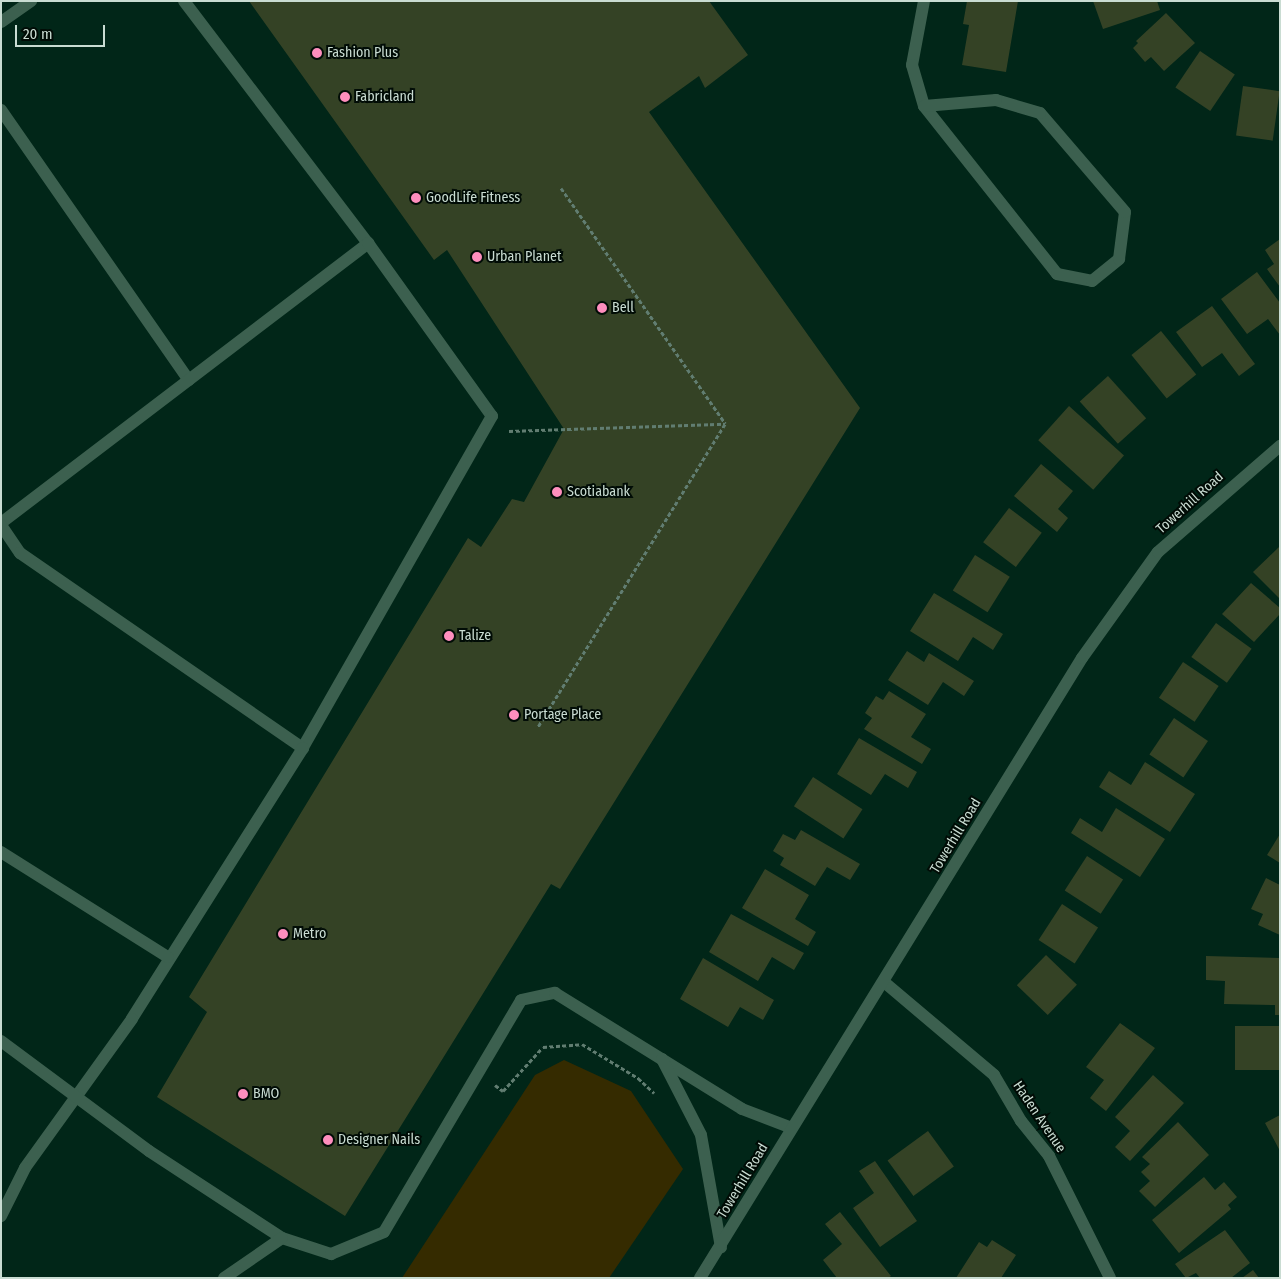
<!DOCTYPE html>
<style>
body{margin:0}
#map{position:relative;width:1281px;height:1279px;overflow:hidden;background:#012618;font-family:"Fira Sans Condensed",sans-serif}
div>[style]{position:absolute}
.green>*{inset:0;background:#352b00}
.building>*{inset:0;background:#344225;transform-origin:0 0}
.path>*{height:3px;margin-top:-1.5px;transform-origin:0;background:repeating-linear-gradient(90deg,#617d71 0 4px,transparent 0 6.5px)}
.minor>*{height:12px;margin:-6px;padding:0 6px;transform-origin:6px;border-radius:6px;background:#3c604f}
.dots>*{width:14px;height:14px;translate:-50% -50%;box-sizing:border-box;border:2px solid #010c06;border-radius:50%}
span{translate:-50% -50%;white-space:nowrap;text-align:center;line-height:1.15;-webkit-text-stroke:4px #010c06;paint-order:stroke}
.poi-label{font-size:14px;color:#c9dcd2}
.left{translate:0 -50%;text-align:left}
.street-label{font-size:14px;color:#c9dcd2}
.frame{position:absolute;inset:0;border:2px solid #c9dcd2;pointer-events:none}
.scale{position:absolute;left:15px;top:25px;width:90px;height:22px;box-sizing:border-box;border:2px solid #c9dcd2;border-top:0;padding-left:6px;font-size:15px;line-height:18px;white-space:nowrap;color:#c9dcd2;-webkit-text-stroke:4px #010c06;paint-order:stroke}
</style>
<div id="map">
<div class="green">
<i style="clip-path:polygon(564px 1060px,631px 1091px,683px 1169px,609px 1278px,402px 1278px,535px 1075px)"></i>
</div>
<div class="building">
<i style="clip-path:polygon(249px 1px,709px 1px,748px 55px,705px 88px,699px 76px,649px 112px,860px 408px,560px 889px,551px 884px,345px 1216px,157px 1097px,207px 1012px,189px 997px,468px 538px,481px 547px,512px 499px,524px 502px,564px 429px,447px 250px,434px 260px)"></i>
<i style="clip-path:polygon(967px 1px,1018px 1px,1006px 72px,962px 65px,969px 25px,963px 24px)"></i>
<i style="clip-path:polygon(1093px 1px,1157px 1px,1160px 10px,1103px 29px)"></i>
<i style="clip-path:polygon(1166px 13px,1195px 43px,1164px 71px,1151px 57px,1145px 62px,1133px 48px,1138px 43px,1136px 41px)"></i>
<i style="left:1200px;top:51px;width:42px;height:44px;rotate:34deg"></i>
<i style="left:1243px;top:86px;width:37px;height:50px;rotate:8deg"></i>
<i style="clip-path:polygon(1280px 239px,1280px 287px,1267px 269px,1274px 264px,1265px 250px)"></i>
<i style="clip-path:polygon(1257px 272px,1280px 303px,1280px 335px,1268px 319px,1247px 334px,1221px 299px)"></i>
<i style="clip-path:polygon(1212px 306px,1255px 364px,1239px 376px,1222px 353px,1202px 367px,1176px 332px)"></i>
<i style="left:1161px;top:331px;width:56px;height:38px;rotate:51deg"></i>
<i style="left:1108px;top:376px;width:57px;height:38px;rotate:48deg"></i>
<i style="left:1069px;top:406px;width:74px;height:46px;rotate:42deg"></i>
<i style="clip-path:polygon(1041px 464px,1073px 491px,1058px 509px,1068px 518px,1057px 532px,1014px 496px)"></i>
<i style="left:1009px;top:508px;width:41px;height:43px;rotate:37deg"></i>
<i style="clip-path:polygon(1280px 546px,1280px 599px,1253px 572px)"></i>
<i style="left:975px;top:555px;width:41px;height:42px;rotate:32deg"></i>
<i style="clip-path:polygon(1251px 583px,1280px 608px,1280px 614px,1254px 642px,1222px 614px)"></i>
<i style="clip-path:polygon(934px 593px,1003px 634px,993px 650px,973px 637px,958px 661px,910px 631px)"></i>
<i style="left:1216px;top:623px;width:44px;height:42px;rotate:36deg"></i>
<i style="clip-path:polygon(907px 651px,924px 662px,929px 653px,974px 681px,964px 696px,943px 682px,928px 705px,888px 680px)"></i>
<i style="left:1183px;top:662px;width:43px;height:43px;rotate:34deg"></i>
<i style="clip-path:polygon(889px 691px,926px 714px,911px 737px,931px 749px,922px 764px,864px 729px,872px 718px,865px 713px,876px 696px,883px 700px)"></i>
<i style="left:1174px;top:718px;width:41px;height:44px;rotate:34deg"></i>
<i style="clip-path:polygon(859px 738px,917px 772px,908px 788px,885px 774px,871px 795px,837px 774px)"></i>
<i style="clip-path:polygon(1145px 762px,1195px 794px,1170px 832px,1099px 787px,1109px 771px,1131px 785px)"></i>
<i style="left:813px;top:777px;width:59px;height:35px;rotate:33deg"></i>
<i style="clip-path:polygon(1116px 808px,1165px 839px,1140px 877px,1071px 833px,1080px 818px,1102px 832px)"></i>
<i style="clip-path:polygon(801px 830px,860px 864px,850px 880px,827px 867px,815px 886px,780px 865px,784px 858px,773px 851px,783px 834px,795px 840px)"></i>
<i style="clip-path:polygon(1280px 834px,1280px 863px,1267px 855px)"></i>
<i style="left:1087px;top:856px;width:43px;height:41px;rotate:33deg"></i>
<i style="clip-path:polygon(765px 869px,809px 895px,795px 919px,816px 932px,808px 946px,742px 908px)"></i>
<i style="clip-path:polygon(1266px 878px,1280px 885px,1280px 935px,1258px 925px,1263px 914px,1251px 909px)"></i>
<i style="left:1062px;top:904px;width:43px;height:43px;rotate:33deg"></i>
<i style="clip-path:polygon(731px 914px,804px 953px,794px 970px,772px 957px,758px 981px,709px 952px)"></i>
<i style="left:1046px;top:955px;width:43px;height:42px;rotate:44deg"></i>
<i style="clip-path:polygon(1206px 956px,1280px 958px,1280px 1015px,1275px 1015px,1275px 1005px,1224px 1004px,1225px 981px,1206px 980px)"></i>
<i style="clip-path:polygon(703px 958px,774px 1000px,763px 1020px,740px 1007px,728px 1027px,680px 999px)"></i>
<i style="clip-path:polygon(1120px 1023px,1155px 1048px,1106px 1111px,1090px 1098px,1104px 1080px,1086px 1067px)"></i>
<i style="left:1280px;top:1026px;width:44px;height:45px;rotate:90deg"></i>
<i style="clip-path:polygon(1153px 1075px,1184px 1103px,1130px 1161px,1115px 1147px,1130px 1131px,1115px 1117px)"></i>
<i style="clip-path:polygon(1280px 1115px,1280px 1151px,1265px 1123px)"></i>
<i style="clip-path:polygon(1178px 1122px,1209px 1155px,1155px 1207px,1139px 1191px,1150px 1181px,1141px 1172px,1150px 1164px,1142px 1157px)"></i>
<i style="left:928px;top:1131px;width:44px;height:50px;rotate:54deg"></i>
<i style="clip-path:polygon(875px 1161px,917px 1221px,880px 1247px,853px 1208px,874px 1193px,859px 1171px)"></i>
<i style="clip-path:polygon(1204px 1177px,1215px 1190px,1224px 1182px,1237px 1197px,1228px 1205px,1231px 1209px,1179px 1253px,1152px 1220px)"></i>
<i style="clip-path:polygon(840px 1212px,891px 1276px,888px 1278px,837px 1278px,823px 1260px,842px 1244px,825px 1224px)"></i>
<i style="clip-path:polygon(1225px 1230px,1250px 1263px,1231px 1278px,1200px 1278px,1196px 1273px,1186px 1278px,1175px 1264px)"></i>
<i style="clip-path:polygon(992px 1240px,1016px 1255px,1001px 1278px,956px 1278px,979px 1242px,987px 1247px)"></i>
<i style="clip-path:polygon(1253px 1270px,1259px 1278px,1242px 1278px)"></i>
</div>
<div class="path">
<i style="left:561px;top:188px;width:287px;rotate:55.1deg"></i>
<i style="left:509px;top:431px;width:216px;rotate:-1.9deg"></i>
<i style="left:725px;top:424px;width:357px;rotate:121.7deg"></i>
<i style="left:495px;top:1085px;width:10px;rotate:37deg"></i>
<i style="left:503px;top:1091px;width:59px;rotate:-47.7deg"></i>
<i style="left:543px;top:1047px;width:39px;rotate:-4deg"></i>
<i style="left:582px;top:1044px;width:66px;rotate:31.3deg"></i>
<i style="left:638px;top:1078px;width:22px;rotate:43deg"></i>
</div>
<div class="minor">
<i style="left:184px;top:1px;width:304px;rotate:52.8deg"></i>
<i style="left:924px;top:1px;width:65px;rotate:100.6deg"></i>
<i style="left:912px;top:65px;width:43px;rotate:73.7deg"></i>
<i style="left:924px;top:106px;width:214px;rotate:51.6deg"></i>
<i style="left:1057px;top:274px;width:36px;rotate:11deg"></i>
<i style="left:1092px;top:281px;width:35px;rotate:-39deg"></i>
<i style="left:1119px;top:259px;width:47px;rotate:-82.7deg"></i>
<i style="left:1125px;top:212px;width:130px;rotate:-130.6deg"></i>
<i style="left:1040px;top:113px;width:46px;rotate:-163.5deg"></i>
<i style="left:996px;top:100px;width:72px;rotate:175.2deg"></i>
<i style="left:1px;top:22px;width:37px;rotate:-35deg"></i>
<i style="left:1px;top:110px;width:329px;rotate:55.2deg"></i>
<i style="left:1px;top:523px;width:462px;rotate:-37.3deg"></i>
<i style="left:368px;top:243px;width:213px;rotate:54.4deg"></i>
<i style="left:492px;top:416px;width:382px;rotate:119.7deg"></i>
<i style="left:1px;top:525px;width:34px;rotate:56deg"></i>
<i style="left:20px;top:553px;width:344px;rotate:34.6deg"></i>
<i style="left:303px;top:748px;width:320px;rotate:122.3deg"></i>
<i style="left:132px;top:1019px;width:183px;rotate:125.7deg"></i>
<i style="left:25px;top:1168px;width:54px;rotate:116.6deg"></i>
<i style="left:1px;top:852px;width:197px;rotate:32.2deg"></i>
<i style="left:884px;top:982px;width:144px;rotate:40.2deg"></i>
<i style="left:994px;top:1075px;width:53px;rotate:59.6deg"></i>
<i style="left:1021px;top:1121px;width:45px;rotate:51.3deg"></i>
<i style="left:1049px;top:1156px;width:136px;rotate:63.4deg"></i>
<i style="left:1px;top:1041px;width:184px;rotate:36.6deg"></i>
<i style="left:149px;top:1151px;width:159px;rotate:33.2deg"></i>
<i style="left:282px;top:1238px;width:52px;rotate:18.1deg"></i>
<i style="left:331px;top:1254px;width:57px;rotate:-22.5deg"></i>
<i style="left:384px;top:1232px;width:269px;rotate:-59.4deg"></i>
<i style="left:521px;top:1000px;width:35px;rotate:-12deg"></i>
<i style="left:555px;top:993px;width:220px;rotate:31.8deg"></i>
<i style="left:742px;top:1109px;width:53px;rotate:20.8deg"></i>
<i style="left:662px;top:1059px;width:85px;rotate:62.8deg"></i>
<i style="left:701px;top:1135px;width:114px;rotate:79.9deg"></i>
<i style="left:224px;top:1278px;width:70px;rotate:-34.6deg"></i>
<i style="left:700px;top:1278px;width:728px;rotate:-58.36deg"></i>
<i style="left:1082px;top:658px;width:130px;rotate:-54.4deg"></i>
<i style="left:1158px;top:552px;width:162px;rotate:-41deg"></i>
</div>
<div class="dots">
<i style="left:317px;top:53px;background:#fe8ebd"></i>
<i style="left:345px;top:97px;background:#fe8ebd"></i>
<i style="left:416px;top:198px;background:#fe8ebd"></i>
<i style="left:477px;top:257px;background:#fe8ebd"></i>
<i style="left:602px;top:308px;background:#fe8ebd"></i>
<i style="left:557px;top:492px;background:#fe8ebd"></i>
<i style="left:449px;top:636px;background:#fe8ebd"></i>
<i style="left:514px;top:715px;background:#fe8ebd"></i>
<i style="left:283px;top:934px;background:#fe8ebd"></i>
<i style="left:243px;top:1094px;background:#fe8ebd"></i>
<i style="left:328px;top:1140px;background:#fe8ebd"></i>
</div>
<div class="poi-label">
<span class="left" style="left:327px;top:53px">Fashion Plus</span>
<span class="left" style="left:355px;top:97px">Fabricland</span>
<span class="left" style="left:426px;top:198px">GoodLife Fitness</span>
<span class="left" style="left:487px;top:257px">Urban Planet</span>
<span class="left" style="left:612px;top:308px">Bell</span>
<span class="left" style="left:567px;top:492px">Scotiabank</span>
<span class="left" style="left:459px;top:636px">Talize</span>
<span class="left" style="left:524px;top:715px">Portage Place</span>
<span class="left" style="left:293px;top:934px">Metro</span>
<span class="left" style="left:253px;top:1094px">BMO</span>
<span class="left" style="left:338px;top:1140px">Designer Nails</span>
</div>
<div class="street-label">
<span style="left:1190px;top:503px;rotate:-42deg">Towerhill Road</span>
<span style="left:956px;top:836px;rotate:-59deg">Towerhill Road</span>
<span style="left:1039px;top:1117px;rotate:56deg">Haden Avenue</span>
<span style="left:743px;top:1181px;rotate:-59deg">Towerhill Road</span>
</div>
<div class="frame"></div>
<div class="scale">20 m</div>
</div>
